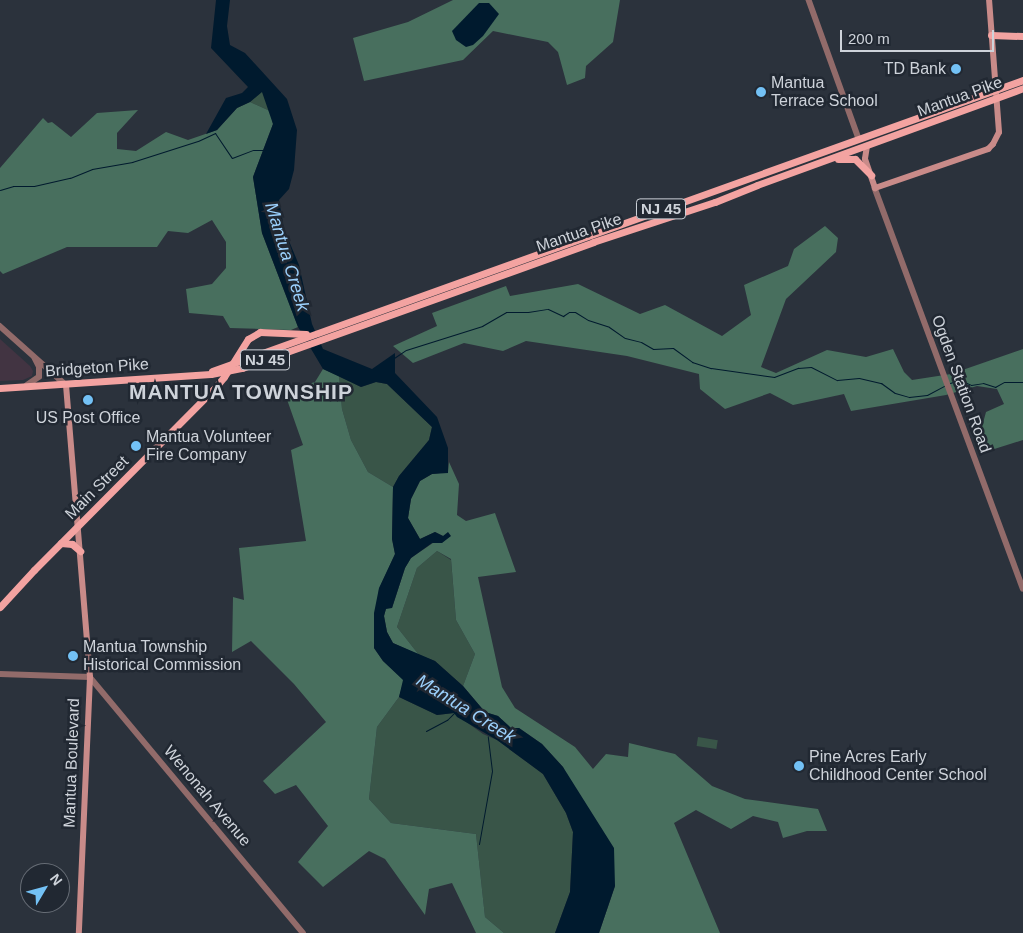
<!DOCTYPE html>
<style>
body{margin:0}
#map{position:relative;width:1023px;height:933px;overflow:hidden;background:#2b323c;font-family:Helvetica,sans-serif}
div>[style]{position:absolute}
.commercial>*{inset:0;background:#423442}
.green>*{inset:0;background:#395548;transform-origin:0 0}
.forest>*{inset:0;background:#486f5e}
.water>*{inset:0;background:#001a2e}
.stream>*{height:1px;margin:-0.5px;padding:0 0.5px;transform-origin:0.5px;border-radius:0.5px;background:#001a2e}
.tertiary>*{height:5.5px;margin:-2.75px;padding:0 2.75px;transform-origin:2.75px;border-radius:2.75px;background:#926b6a}
.secondary>*{height:6px;margin:-3px;padding:0 3px;transform-origin:3px;border-radius:3px;background:#c98b89}
.primary>*{height:7px;margin:-3.5px;padding:0 3.5px;transform-origin:3.5px;border-radius:3.5px;background:#f3a3a1}
.dots>*{width:14px;height:14px;translate:-50% -50%;box-sizing:border-box;border:2px solid #212832;border-radius:50%}
span{translate:-50% -50%;white-space:nowrap;text-align:center;line-height:1.15;-webkit-text-stroke:5px #212832;paint-order:stroke}
.shield-label span{padding:1px 4px;background:#212832;border:1px solid;border-radius:4px;-webkit-text-stroke-width:0}
.shield-label{font-size:15px;color:#ced3da;font-weight:700}
.poi-label{font-size:16px;color:#ced3da}
.right{translate:-100% -50%;text-align:right}
.left{translate:0 -50%;text-align:left}
.street-label{font-size:16px;color:#ced3da}
.water-label{font-size:18px;color:#9bd0fc;font-style:italic}
.district-label{font-size:21px;color:#ced3da;font-weight:700;letter-spacing:1px}
.north{position:absolute;left:20px;top:863px;width:50px;height:50px;box-sizing:border-box;background:#212832;border:1px solid #666c75;border-radius:50%;rotate:53deg;font-size:14px;font-weight:700;line-height:20px;text-align:center;color:#ced3da}
.north::after{content:'';display:block;margin:auto;width:18px;height:22px;background:#73c1f5;clip-path:polygon(50% 0,100% 100%,50% 72%,0 100%)}
.scale{position:absolute;left:840px;top:30px;width:154px;height:22px;box-sizing:border-box;border:2px solid #ced3da;border-top:0;padding-left:6px;font-size:15px;line-height:18px;white-space:nowrap;color:#ced3da;-webkit-text-stroke:4px #212832;paint-order:stroke}
</style>
<div id="map">
<div class="commercial">
<i style="clip-path:polygon(0 339px,30px 366px,33px 371px,32px 376px,23px 380px,0 381px)"></i>
</div>
<div class="green">
<i style="clip-path:polygon(262px 91px,270px 111px,250px 102px)"></i>
<i style="clip-path:polygon(339px 376px,361px 387px,376px 382px,387px 384px,432px 427px,429px 440px,399px 476px,393px 487px,368px 472px,351px 440px,342px 409px)"></i>
<i style="clip-path:polygon(437px 551px,451px 560px,456px 620px,475px 654px,463px 686px,435px 661px,419px 655px,397px 627px,417px 568px)"></i>
<i style="clip-path:polygon(399px 697px,437px 715px,454px 713px,483px 734px,497px 740px,543px 774px,566px 813px,573px 832px,570px 892px,555px 933px,504px 933px,485px 917px,476px 834px,391px 823px,369px 799px,377px 727px)"></i>
<i style="left:698px;top:737px;width:20px;height:9px;rotate:9deg"></i>
</div>
<div class="forest">
<i style="clip-path:polygon(453px 0,620px 0,613px 42px,586px 66px,585px 78px,567px 85px,558px 52px,548px 42px,493px 31px,463px 60px,364px 81px,353px 38px,408px 22px)"></i>
<i style="clip-path:polygon(250px 102px,270px 111px,273px 124px,253px 177px,262px 233px,298px 327px,291px 330px,230px 328px,223px 316px,189px 313px,186px 289px,212px 284px,226px 268px,226px 242px,212px 220px,188px 233px,168px 231px,157px 247px,67px 247px,3px 274px,0 271px,0 168px,43px 118px,48px 123px,52px 122px,71px 137px,97px 113px,138px 110px,117px 133px,117px 149px,136px 151px,166px 132px,188px 140px,217px 130px,237px 108px)"></i>
<i style="clip-path:polygon(825px 226px,838px 238px,836px 252px,786px 299px,761px 367px,776px 373px,827px 350px,866px 357px,893px 349px,904px 372px,912px 380px,951px 374px,1023px 349px,1023px 440px,988px 451px,980px 434px,986px 412px,1004px 404px,997px 389px,977px 386px,946px 395px,851px 411px,844px 394px,793px 405px,770px 393px,725px 409px,700px 389px,699px 374px,627px 356px,526px 341px,503px 351px,464px 343px,413px 363px,393px 346px,437px 326px,432px 313px,506px 286px,510px 296px,578px 284px,640px 314px,665px 305px,722px 336px,751px 315px,744px 285px,788px 266px,794px 249px)"></i>
<i style="clip-path:polygon(323px 369px,339px 376px,342px 409px,351px 440px,368px 472px,393px 487px,392px 539px,395px 554px,379px 589px,374px 648px,383px 661px,404px 680px,399px 697px,377px 727px,369px 799px,391px 823px,476px 834px,485px 917px,504px 933px,476px 933px,452px 883px,429px 889px,425px 915px,385px 859px,369px 851px,323px 887px,298px 862px,328px 826px,296px 785px,275px 794px,263px 781px,326px 722px,294px 684px,251px 641px,232px 652px,233px 597px,244px 600px,239px 548px,306px 541px,291px 450px,303px 445px,284px 391px,315px 382px)"></i>
<i style="clip-path:polygon(449px 462px,459px 484px,457px 515px,466px 521px,495px 513px,516px 572px,478px 577px,502px 687px,515px 708px,575px 747px,593px 769px,606px 754px,628px 757px,629px 743px,675px 754px,712px 786px,745px 799px,818px 809px,827px 831px,807px 831px,783px 838px,778px 822px,753px 816px,731px 829px,696px 810px,674px 823px,720px 933px,599px 933px,615px 886px,563px 767px,542px 744px,519px 728px,511px 728px,498px 716px,485px 712px,463px 686px,475px 654px,456px 620px,451px 559px,437px 551px,417px 568px,397px 627px,419px 655px,393px 643px,387px 632px,384px 616px,386px 608px,392px 608px,405px 568px,411px 558px,443px 536px,435px 532px,420px 539px,408px 518px,411px 499px,420px 481px,432px 474px,448px 472px)"></i>
</div>
<div class="water">
<i style="clip-path:polygon(216px 0,230px 0,227px 26px,230px 45px,245px 53px,287px 99px,297px 130px,294px 170px,289px 189px,279px 200px,284px 229px,299px 265px,312px 324px,323px 349px,372px 369px,395px 353px,395px 373px,437px 417px,448px 448px,448px 473px,432px 474px,420px 481px,411px 499px,408px 518px,420px 539px,435px 532px,443px 536px,448px 532px,451px 536px,442px 543px,432px 543px,411px 558px,405px 568px,392px 608px,386px 609px,384px 616px,387px 632px,393px 643px,435px 661px,463px 686px,485px 712px,498px 716px,511px 728px,519px 728px,542px 744px,563px 767px,614px 848px,615px 886px,599px 933px,555px 933px,570px 892px,573px 832px,566px 813px,543px 774px,497px 740px,457px 717px,454px 713px,437px 715px,399px 697px,403px 680px,383px 661px,374px 648px,374px 613px,379px 588px,395px 554px,392px 539px,393px 487px,399px 476px,429px 440px,432px 427px,387px 384px,376px 382px,361px 387px,323px 369px,298px 327px,262px 233px,253px 177px,273px 124px,262px 92px,250px 102px,237px 108px,217px 130px,206px 134px,226px 98px,242px 93px,248px 87px,211px 48px)"></i>
<i style="clip-path:polygon(479px 3px,489px 3px,499px 14px,483px 36px,473px 45px,466px 47px,456px 40px,452px 31px)"></i>
</div>
<div class="stream">
<i style="left:215px;top:133px;width:30px;rotate:56deg"></i>
<i style="left:232px;top:158px;width:22px;rotate:-21deg"></i>
<i style="left:253px;top:150px;width:12px"></i>
<i style="left:0;top:190px;width:14px;rotate:-17deg"></i>
<i style="left:13px;top:186px;width:21px"></i>
<i style="left:34px;top:186px;width:37px;rotate:-13deg"></i>
<i style="left:70px;top:178px;width:24px;rotate:-22deg"></i>
<i style="left:92px;top:169px;width:41px;rotate:-9.9deg"></i>
<i style="left:132px;top:162px;width:69px;rotate:-17.7deg"></i>
<i style="left:198px;top:141px;width:19px;rotate:-25deg"></i>
<i style="left:394px;top:358px;width:14px;rotate:-34deg"></i>
<i style="left:406px;top:350px;width:80px;rotate:-17.5deg"></i>
<i style="left:482px;top:326px;width:28px;rotate:-30deg"></i>
<i style="left:506px;top:312px;width:22px"></i>
<i style="left:528px;top:312px;width:20px;rotate:-9deg"></i>
<i style="left:548px;top:309px;width:17px;rotate:25deg"></i>
<i style="left:563px;top:316px;width:7px;rotate:-34deg"></i>
<i style="left:569px;top:312px;width:6px"></i>
<i style="left:575px;top:312px;width:15px;rotate:32deg"></i>
<i style="left:588px;top:320px;width:22px;rotate:18deg"></i>
<i style="left:609px;top:327px;width:19px;rotate:35deg"></i>
<i style="left:625px;top:338px;width:16px;rotate:14deg"></i>
<i style="left:641px;top:342px;width:14px;rotate:30deg"></i>
<i style="left:653px;top:349px;width:20px;rotate:-3deg"></i>
<i style="left:673px;top:348px;width:24px;rotate:36deg"></i>
<i style="left:692px;top:362px;width:20px;rotate:18deg"></i>
<i style="left:711px;top:368px;width:64px;rotate:8.1deg"></i>
<i style="left:774px;top:377px;width:26px;rotate:-21deg"></i>
<i style="left:798px;top:368px;width:13px;rotate:-4deg"></i>
<i style="left:811px;top:367px;width:29px;rotate:27deg"></i>
<i style="left:837px;top:380px;width:22px;rotate:-5deg"></i>
<i style="left:859px;top:378px;width:23px;rotate:13deg"></i>
<i style="left:881px;top:383px;width:17px;rotate:36deg"></i>
<i style="left:895px;top:393px;width:15px;rotate:16deg"></i>
<i style="left:909px;top:397px;width:18px;rotate:-6deg"></i>
<i style="left:927px;top:395px;width:21px;rotate:-28deg"></i>
<i style="left:950px;top:383px;width:10px;rotate:-17deg"></i>
<i style="left:960px;top:380px;width:12px;rotate:24deg"></i>
<i style="left:971px;top:385px;width:12px;rotate:-9deg"></i>
<i style="left:983px;top:383px;width:13px;rotate:18deg"></i>
<i style="left:995px;top:387px;width:10px;rotate:-29deg"></i>
<i style="left:1004px;top:382px;width:19px"></i>
<i style="left:426px;top:731px;width:24px;rotate:-28deg"></i>
<i style="left:447px;top:720px;width:10px;rotate:-45deg"></i>
<i style="left:479px;top:844px;width:74px;rotate:-79.9deg"></i>
<i style="left:492px;top:771px;width:35px;rotate:-97deg"></i>
</div>
<div class="tertiary">
<i style="left:809px;top:0;width:148px;rotate:70.2deg"></i>
<i style="left:875px;top:188px;width:427px;rotate:69.7deg"></i>
<i style="left:0;top:326px;width:89px;rotate:41.8deg"></i>
<i style="left:27px;top:385px;width:14px;rotate:-34deg"></i>
<i style="left:39px;top:377px;width:10px;rotate:-90deg"></i>
<i style="left:39px;top:367px;width:9px;rotate:-117deg"></i>
<i style="left:0;top:674px;width:90px;rotate:1.9deg"></i>
<i style="left:90px;top:677px;width:333px;rotate:50.2deg"></i>
</div>
<div class="secondary">
<i style="left:867px;top:146px;width:13px;rotate:99deg"></i>
<i style="left:865px;top:159px;width:31px;rotate:71deg"></i>
<i style="left:875px;top:188px;width:120px;rotate:-19deg"></i>
<i style="left:988px;top:149px;width:7px;rotate:-45deg"></i>
<i style="left:993px;top:144px;width:13px;rotate:-63deg"></i>
<i style="left:999px;top:132px;width:132px;rotate:-94.3deg"></i>
<i style="left:66px;top:385px;width:293px;rotate:85.3deg"></i>
<i style="left:90px;top:677px;width:256px;rotate:92.5deg"></i>
</div>
<div class="primary">
<i style="left:991px;top:35px;width:32px;rotate:2deg"></i>
<i style="left:838px;top:159px;width:17px"></i>
<i style="left:855px;top:159px;width:23px;rotate:45deg"></i>
<i style="left:212px;top:371px;width:862px;rotate:-19.74deg"></i>
<i style="left:0;top:388px;width:211px;rotate:-3.8deg"></i>
<i style="left:211px;top:374px;width:32px;rotate:-11deg"></i>
<i style="left:242px;top:368px;width:373px;rotate:-19.7deg"></i>
<i style="left:593px;top:242px;width:128px;rotate:-18.2deg"></i>
<i style="left:715px;top:202px;width:45px;rotate:-22deg"></i>
<i style="left:757px;top:185px;width:283px;rotate:-20deg"></i>
<i style="left:61px;top:543px;width:11px;rotate:5deg"></i>
<i style="left:72px;top:544px;width:11px;rotate:41deg"></i>
<i style="left:0;top:607px;width:50px;rotate:-47.4deg"></i>
<i style="left:34px;top:570px;width:254px;rotate:-45.2deg"></i>
<i style="left:213px;top:390px;width:17px;rotate:-50deg"></i>
<i style="left:224px;top:377px;width:45px;rotate:-57.7deg"></i>
<i style="left:248px;top:339px;width:14px;rotate:-30deg"></i>
<i style="left:260px;top:332px;width:46px;rotate:2.5deg"></i>
</div>
<div class="dots">
<i style="left:956px;top:69px;background:#73c1f5"></i>
<i style="left:761px;top:92px;background:#73c1f5"></i>
<i style="left:88px;top:400px;background:#73c1f5"></i>
<i style="left:136px;top:446px;background:#73c1f5"></i>
<i style="left:73px;top:656px;background:#73c1f5"></i>
<i style="left:799px;top:766px;background:#73c1f5"></i>
</div>
<div class="shield-label">
<span style="left:661px;top:209px">NJ 45</span>
<span style="left:265px;top:360px">NJ 45</span>
</div>
<div class="poi-label">
<span class="right" style="left:946px;top:69px">TD Bank</span>
<span class="left" style="left:771px;top:92px">Mantua<br>Terrace School</span>
<span style="left:88px;top:418px">US Post Office</span>
<span class="left" style="left:146px;top:446px">Mantua Volunteer<br>Fire Company</span>
<span class="left" style="left:83px;top:656px">Mantua Township<br>Historical Commission</span>
<span class="left" style="left:809px;top:766px">Pine Acres Early<br>Childhood Center School</span>
</div>
<div class="street-label">
<span style="left:960px;top:97px;rotate:-20deg">Mantua Pike</span>
<span style="left:579px;top:233px;rotate:-19deg">Mantua Pike</span>
<span style="left:97px;top:368px;rotate:-4deg">Bridgeton Pike</span>
<span style="left:961px;top:384px;rotate:70deg">Ogden Station Road</span>
<span style="left:97px;top:488px;rotate:-45deg">Main Street</span>
<span style="left:72px;top:763px;rotate:-88deg">Mantua Boulevard</span>
<span style="left:207px;top:796px;rotate:50deg">Wenonah Avenue</span>
</div>
<div class="water-label">
<span style="left:287px;top:257px;rotate:73deg">Mantua Creek</span>
<span style="left:466px;top:709px;rotate:32deg">Mantua Creek</span>
</div>
<div class="district-label">
<span style="left:241px;top:392px">MANTUA TOWNSHIP</span>
</div>
<div class="north">N</div>
<div class="scale">200 m</div>
</div>
